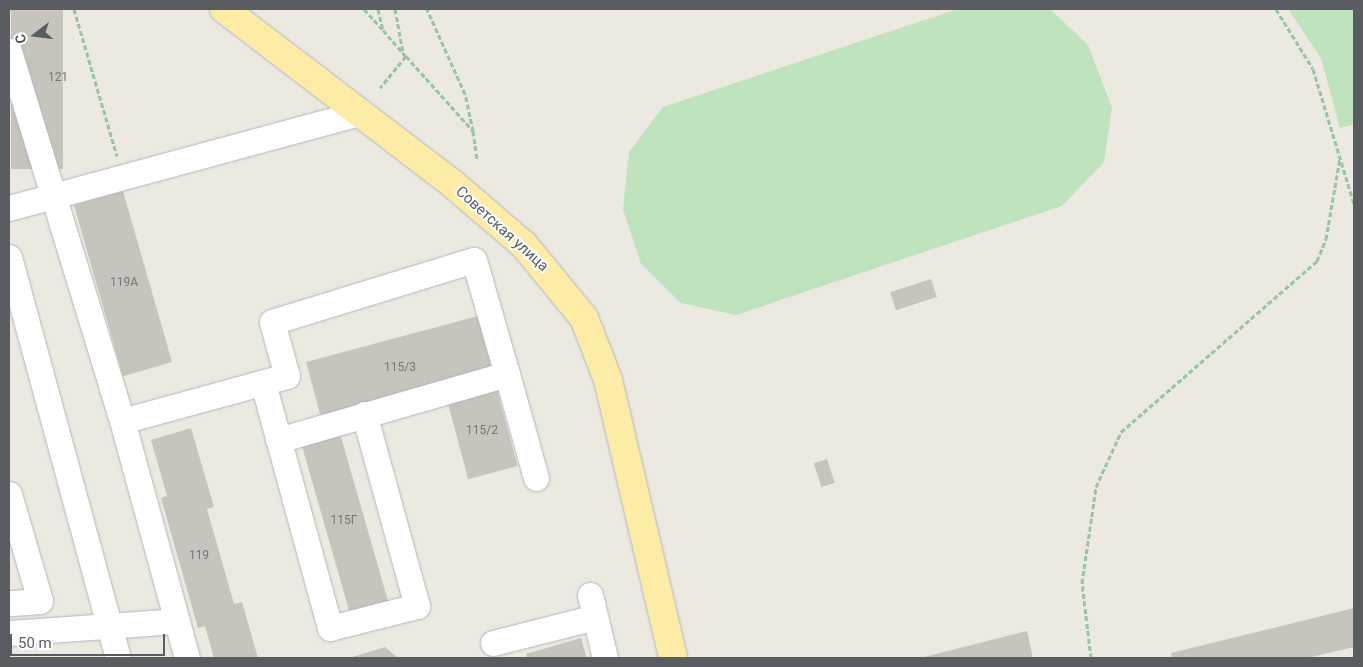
<!DOCTYPE html>
<meta charset="utf-8">
<style>
body{margin:0}
#map{position:relative;width:1363px;height:667px;overflow:hidden;background:#ece9e1;font-family:Roboto,sans-serif}
div>[style]{position:absolute}
.green>*{inset:0;background:#bee3bd}
.building>*{inset:0;background:#c7c4be;transform-origin:0 0}
.path>*{height:3px;margin-top:-1.5px;transform-origin:0;background:repeating-linear-gradient(90deg,#97c4a2 0 5px,transparent 0 7.5px)}
.roads{filter:drop-shadow(0 0 1px #b3b7bb) drop-shadow(0 0 1px #b3b7bb)}
.minor>*{height:25px;margin:-12.5px;padding:0 12.5px;transform-origin:12.5px;border-radius:12.5px;background:#fff}
.major>*{height:28px;margin:-14px;padding:0 14px;transform-origin:14px;border-radius:14px;background:#fceca5}
span{translate:-50% -50%;white-space:nowrap;text-align:center;line-height:1.15;-webkit-text-stroke:4px #fff;paint-order:stroke}
.number-label{font-size:12px;color:#747778}
.number-label span{-webkit-text-stroke-width:0}
.street-label{font-size:15px;color:#595d61}
.frame{position:absolute;inset:0;border:10px solid #595d61;pointer-events:none}
.north{position:absolute;left:10px;top:10px;width:50px;height:50px;-webkit-text-stroke:4px #fff;paint-order:stroke;rotate:255deg;font-size:14px;font-weight:700;line-height:20px;text-align:center;color:#595d61}
.north::after{content:'';display:block;margin:auto;width:18px;height:22px;background:#595d61;clip-path:polygon(50% 0,100% 100%,50% 72%,0 100%)}
.scale{position:absolute;left:10px;top:634px;width:155px;height:22px;box-sizing:border-box;border:2px solid #595d61;border-top:0;padding-left:6px;font-size:15px;line-height:18px;white-space:nowrap;color:#595d61;-webkit-text-stroke:4px #fff;paint-order:stroke}
</style>
<div id="map">
<div class="green">
<i style="clip-path:polygon(958px 9px,1050px 9px,1088px 45px,1112px 108px,1104px 162px,1062px 206px,736px 315px,681px 303px,641px 264px,623px 209px,629px 152px,663px 107px)"></i>
<i style="clip-path:polygon(1288px 9px,1354px 9px,1354px 124px,1340px 128px,1321px 58px)"></i>
</div>
<div class="building">
<i style="left:11px;top:9px;width:52px;height:160px"></i>
<i style="left:123px;top:191px;width:178px;height:51px;rotate:74deg"></i>
<i style="left:931px;top:279px;width:19px;height:43px;rotate:72deg"></i>
<i style="left:478px;top:316px;width:59px;height:178px;rotate:75deg"></i>
<i style="left:495px;top:382px;width:87px;height:51px;rotate:75deg"></i>
<i style="clip-path:polygon(191px 428px,214px 507px,207px 509px,234px 604px,242px 602px,258px 658px,214px 658px,205px 626px,198px 628px,161px 498px,167px 496px,151px 440px)"></i>
<i style="left:339px;top:430px;width:178px;height:40px;rotate:74deg"></i>
<i style="left:827px;top:459px;width:25px;height:14px;rotate:72deg"></i>
<i style="clip-path:polygon(1354px 608px,1354px 647px,1307px 658px,1172px 658px,1171px 653px)"></i>
<i style="clip-path:polygon(1027px 631px,1033px 658px,920px 658px)"></i>
<i style="clip-path:polygon(581px 638px,587px 658px,527px 658px,526px 654px)"></i>
<i style="clip-path:polygon(385px 647px,398px 658px,349px 658px)"></i>
</div>
<div class="path">
<i style="left:74px;top:9px;width:153px;rotate:73.7deg"></i>
<i style="left:364px;top:9px;width:27px;rotate:48deg"></i>
<i style="left:378px;top:9px;width:22px;rotate:77deg"></i>
<i style="left:383px;top:30px;width:35px;rotate:49deg"></i>
<i style="left:406px;top:56px;width:41px;rotate:129.1deg"></i>
<i style="left:395px;top:9px;width:44px;rotate:79.5deg"></i>
<i style="left:1276px;top:9px;width:70px;rotate:58.3deg"></i>
<i style="left:1313px;top:69px;width:141px;rotate:73.1deg"></i>
<i style="left:406px;top:56px;width:101px;rotate:48.2deg"></i>
<i style="left:473px;top:131px;width:38px;rotate:-102deg"></i>
<i style="left:465px;top:94px;width:93px;rotate:-114.1deg"></i>
<i style="left:473px;top:131px;width:29px;rotate:82deg"></i>
<i style="left:1091px;top:658px;width:76px;rotate:-96.8deg"></i>
<i style="left:1082px;top:583px;width:97px;rotate:-81.7deg"></i>
<i style="left:1096px;top:487px;width:60px;rotate:-65.6deg"></i>
<i style="left:1121px;top:432px;width:260px;rotate:-41.1deg"></i>
<i style="left:1317px;top:261px;width:24px;rotate:-68deg"></i>
<i style="left:1326px;top:239px;width:82px;rotate:-80.2deg"></i>
</div>
<div class="roads">
<div class="minor">
<i style="left:9px;top:51px;width:387px;rotate:73deg"></i>
<i style="left:9px;top:208px;width:363px;rotate:-15.2deg"></i>
<i style="left:9px;top:257px;width:416px;rotate:74.8deg"></i>
<i style="left:507px;top:374px;width:108px;rotate:74.4deg"></i>
<i style="left:263px;top:383px;width:254px;rotate:74.7deg"></i>
<i style="left:330px;top:628px;width:90px;rotate:-14.2deg"></i>
<i style="left:417px;top:606px;width:199px;rotate:-105.4deg"></i>
<i style="left:9px;top:494px;width:111px;rotate:73.8deg"></i>
<i style="left:40px;top:601px;width:31px;rotate:176deg"></i>
<i style="left:590px;top:595px;width:65px;rotate:76.6deg"></i>
<i style="left:9px;top:633px;width:168px;rotate:-4.1deg"></i>
<i style="left:493px;top:643px;width:105px;rotate:-14.3deg"></i>
<i style="left:187px;top:658px;width:246px;rotate:-105.3deg"></i>
<i style="left:122px;top:421px;width:171px;rotate:-15.3deg"></i>
<i style="left:287px;top:376px;width:56px;rotate:-105.5deg"></i>
<i style="left:272px;top:322px;width:211px;rotate:-17.1deg"></i>
<i style="left:474px;top:260px;width:119px;rotate:73.9deg"></i>
<i style="left:507px;top:374px;width:238px;rotate:163.9deg"></i>
</div>
<div class="major">
<i style="left:224px;top:9px;width:290px;rotate:37.4deg"></i>
<i style="left:454px;top:185px;width:92px;rotate:40.6deg"></i>
<i style="left:524px;top:245px;width:94px;rotate:50.6deg"></i>
<i style="left:584px;top:318px;width:66px;rotate:68.8deg"></i>
<i style="left:608px;top:380px;width:285px;rotate:76.8deg"></i>
</div>
</div>
<div class="number-label">
<span style="left:58px;top:78px">121</span>
<span style="left:124px;top:283px">119А</span>
<span style="left:400px;top:368px">115/3</span>
<span style="left:482px;top:431px">115/2</span>
<span style="left:344px;top:521px">115Г</span>
<span style="left:199px;top:556px">119</span>
</div>
<div class="street-label">
<span style="left:502px;top:229px;rotate:42deg">Советская улица</span>
</div>
<div class="frame"></div>
<div class="north">С</div>
<div class="scale">50 m</div>
</div>
